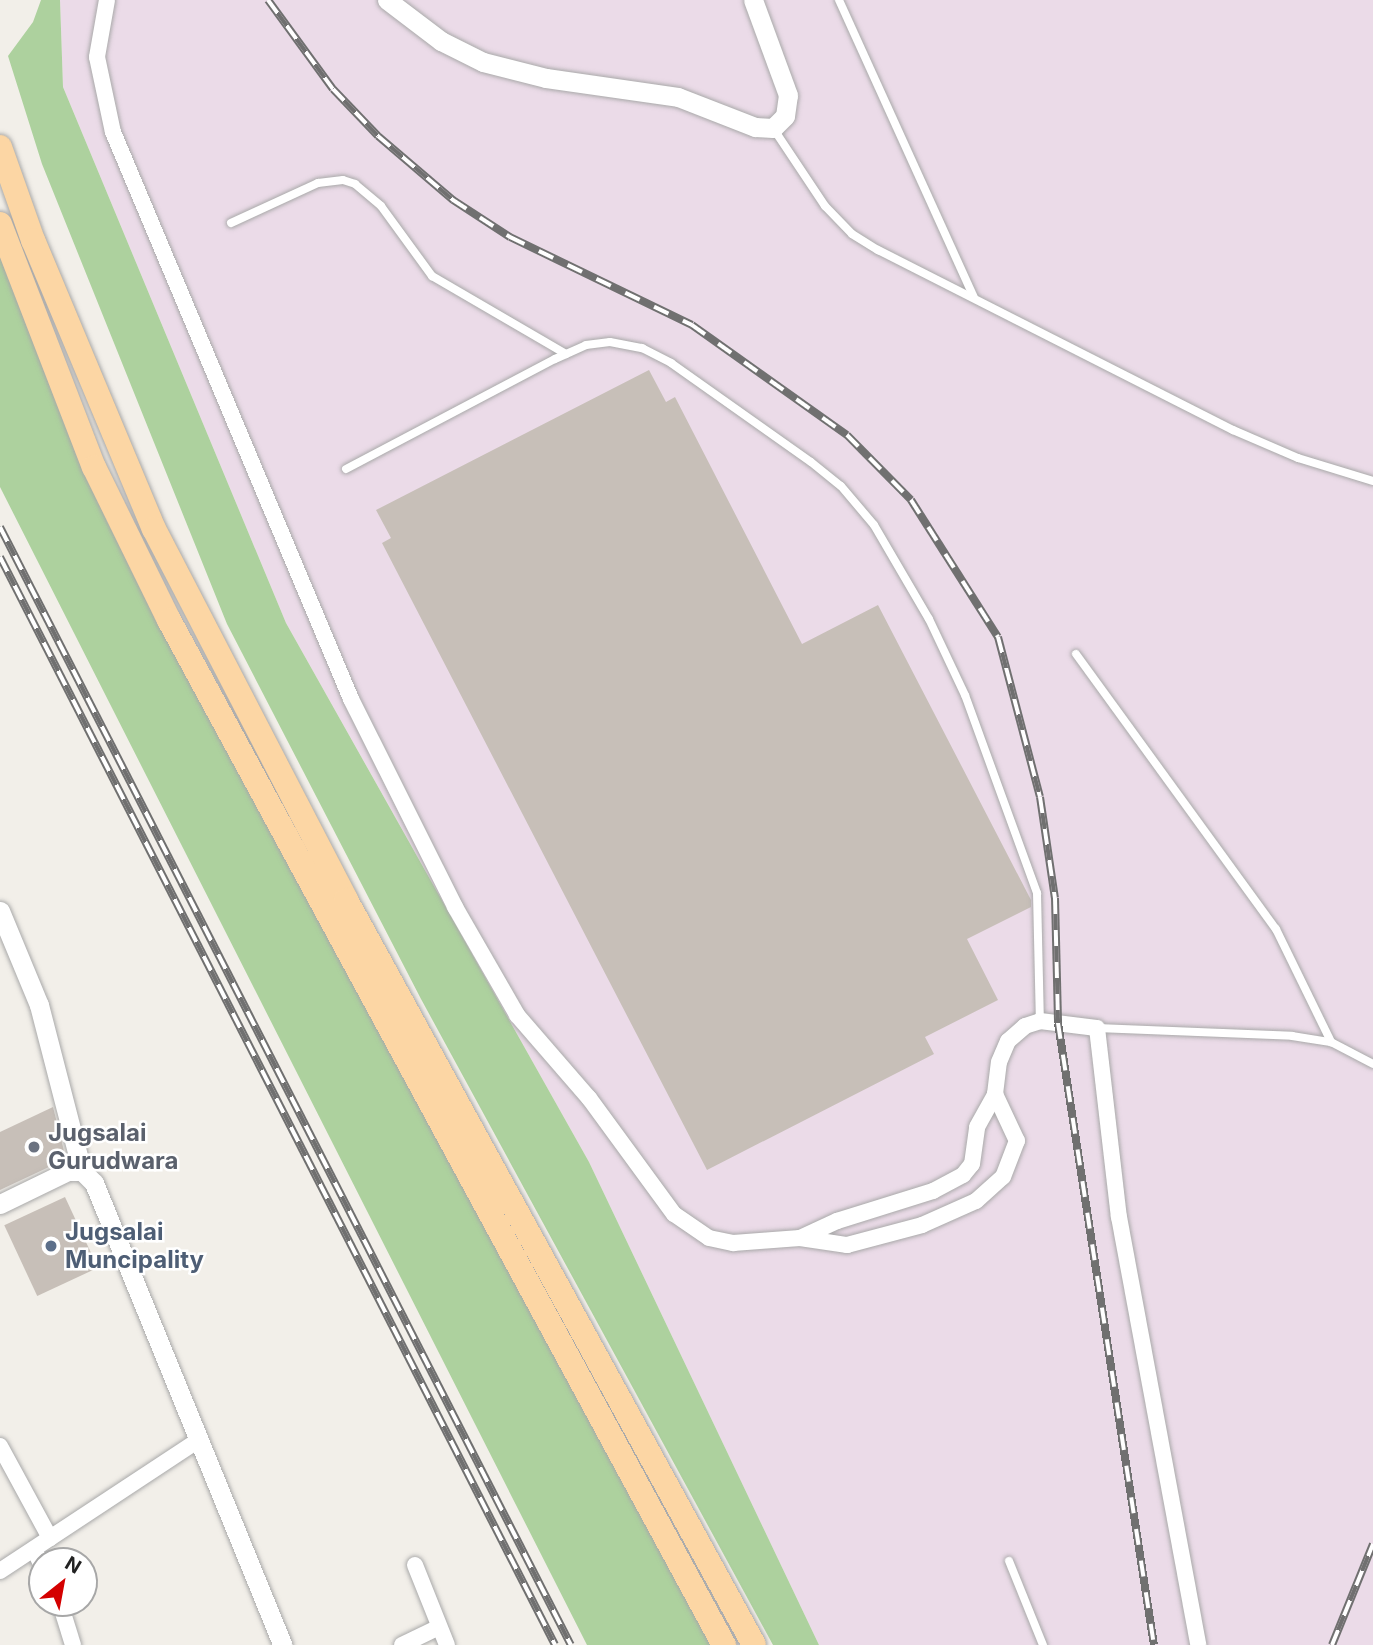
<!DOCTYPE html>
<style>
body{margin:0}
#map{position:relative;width:1373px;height:1645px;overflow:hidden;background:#f2efe9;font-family:Inter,sans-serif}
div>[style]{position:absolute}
.industrial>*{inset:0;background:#ebdbe8}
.forest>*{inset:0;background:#add19e}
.building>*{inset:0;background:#c7bfb8;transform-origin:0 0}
.roads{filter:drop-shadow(0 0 2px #a9a9a9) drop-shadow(0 0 2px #a9a9a9)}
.service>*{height:8px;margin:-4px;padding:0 4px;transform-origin:4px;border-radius:4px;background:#fff}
.minor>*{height:16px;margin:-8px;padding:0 8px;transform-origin:8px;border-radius:8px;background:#fff}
.tertiary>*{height:19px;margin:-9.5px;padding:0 9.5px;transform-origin:9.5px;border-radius:9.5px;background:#fff}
.primary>*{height:24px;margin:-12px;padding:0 12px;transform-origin:12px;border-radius:12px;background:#fcd6a4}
.rail>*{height:8px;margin-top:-4px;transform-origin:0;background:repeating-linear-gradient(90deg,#fff 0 16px,#707070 0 32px);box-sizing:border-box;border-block:2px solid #707070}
.dots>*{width:19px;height:19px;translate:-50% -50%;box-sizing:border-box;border:4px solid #fff;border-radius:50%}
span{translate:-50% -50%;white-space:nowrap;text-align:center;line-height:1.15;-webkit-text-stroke:5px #fff;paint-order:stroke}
.worship-label{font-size:24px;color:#5b616d;font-weight:700}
.left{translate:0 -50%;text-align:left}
.service-label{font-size:24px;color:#4e5e75;font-weight:700}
.north{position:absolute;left:28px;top:1547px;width:70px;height:70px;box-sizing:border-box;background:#fff;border:2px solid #a7a7a7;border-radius:50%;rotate:31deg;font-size:19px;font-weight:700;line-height:28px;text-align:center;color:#222}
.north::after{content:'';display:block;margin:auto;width:24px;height:32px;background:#d40000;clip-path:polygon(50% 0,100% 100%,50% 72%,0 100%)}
</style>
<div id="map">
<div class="industrial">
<i style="clip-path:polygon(60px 0,1373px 0,1373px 1645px,819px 1645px,589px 1162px,286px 623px,63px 87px)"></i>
</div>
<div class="forest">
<i style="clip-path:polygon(41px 0,60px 0,63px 87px,286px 623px,589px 1162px,819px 1645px,773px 1645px,421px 999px,227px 624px,42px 164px,8px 56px,33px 22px)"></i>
<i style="clip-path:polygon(0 245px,93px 477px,714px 1645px,587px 1645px,0 487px)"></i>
</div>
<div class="building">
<i style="clip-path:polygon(649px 370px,666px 402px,675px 397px,802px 644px,878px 605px,1031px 900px,1031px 907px,967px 939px,998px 1000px,925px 1037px,934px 1054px,707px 1170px,382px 543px,391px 538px,376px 510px)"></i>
<i style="clip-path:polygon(53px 1107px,66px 1159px,0 1190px,0 1132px)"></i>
<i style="left:65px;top:1197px;width:78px;height:67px;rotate:65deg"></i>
</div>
<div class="roads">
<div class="service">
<i style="left:839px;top:0;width:326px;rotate:65.6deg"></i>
<i style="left:773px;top:128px;width:94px;rotate:56.3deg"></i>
<i style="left:825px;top:206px;width:39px;rotate:46deg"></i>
<i style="left:852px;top:234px;width:31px;rotate:32deg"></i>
<i style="left:878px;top:250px;width:398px;rotate:26.9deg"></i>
<i style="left:1233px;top:430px;width:71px;rotate:23.3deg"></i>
<i style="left:1298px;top:458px;width:78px;rotate:17deg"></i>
<i style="left:231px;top:223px;width:96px;rotate:-24.7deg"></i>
<i style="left:318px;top:183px;width:25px;rotate:-7deg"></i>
<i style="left:343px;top:180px;width:13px;rotate:18deg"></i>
<i style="left:355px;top:184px;width:34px;rotate:40deg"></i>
<i style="left:381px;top:206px;width:87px;rotate:53.9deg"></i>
<i style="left:432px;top:276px;width:155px;rotate:30.2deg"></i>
<i style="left:346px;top:469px;width:236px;rotate:-27.8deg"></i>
<i style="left:555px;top:359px;width:34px;rotate:-24deg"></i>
<i style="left:586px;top:345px;width:24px;rotate:-7deg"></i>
<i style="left:610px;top:342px;width:33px;rotate:11deg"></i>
<i style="left:642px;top:348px;width:33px;rotate:27deg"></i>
<i style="left:671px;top:363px;width:171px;rotate:35.3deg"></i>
<i style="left:811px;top:462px;width:38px;rotate:39deg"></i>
<i style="left:841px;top:486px;width:51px;rotate:49.8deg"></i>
<i style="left:874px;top:525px;width:109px;rotate:59.7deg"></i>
<i style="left:929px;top:619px;width:84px;rotate:64.7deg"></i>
<i style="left:965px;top:695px;width:211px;rotate:70deg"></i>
<i style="left:1037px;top:893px;width:128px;rotate:88.7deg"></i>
<i style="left:1076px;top:654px;width:340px;rotate:54deg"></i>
<i style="left:1276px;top:929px;width:126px;rotate:64deg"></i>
<i style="left:1097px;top:1028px;width:195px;rotate:2.3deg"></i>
<i style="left:1292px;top:1036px;width:39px;rotate:9deg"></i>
<i style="left:1331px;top:1042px;width:47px;rotate:27.6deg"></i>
<i style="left:1009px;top:1561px;width:91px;rotate:68deg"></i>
</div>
<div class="minor">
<i style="left:107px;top:0;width:58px;rotate:100deg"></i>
<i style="left:97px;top:57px;width:77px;rotate:78deg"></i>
<i style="left:113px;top:132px;width:615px;rotate:67.23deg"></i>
<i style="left:351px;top:699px;width:233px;rotate:63.4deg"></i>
<i style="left:455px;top:907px;width:125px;rotate:60.1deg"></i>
<i style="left:517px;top:1015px;width:110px;rotate:49.1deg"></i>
<i style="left:589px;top:1098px;width:144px;rotate:53.8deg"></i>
<i style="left:674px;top:1214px;width:42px;rotate:34.4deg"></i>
<i style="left:709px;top:1238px;width:25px;rotate:12deg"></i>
<i style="left:733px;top:1243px;width:67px;rotate:-4.3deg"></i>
<i style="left:800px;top:1238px;width:48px;rotate:8.5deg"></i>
<i style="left:847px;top:1245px;width:78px;rotate:-14.9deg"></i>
<i style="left:922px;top:1225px;width:59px;rotate:-24deg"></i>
<i style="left:976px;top:1201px;width:36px;rotate:-42deg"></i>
<i style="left:1003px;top:1177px;width:39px;rotate:-69deg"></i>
<i style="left:1017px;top:1141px;width:52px;rotate:-115.1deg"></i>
<i style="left:800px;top:1238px;width:41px;rotate:-24.7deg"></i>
<i style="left:837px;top:1221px;width:101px;rotate:-17.4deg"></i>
<i style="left:933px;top:1191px;width:34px;rotate:-28deg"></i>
<i style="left:963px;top:1175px;width:14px;rotate:-51deg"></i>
<i style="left:972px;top:1164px;width:37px;rotate:-82deg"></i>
<i style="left:977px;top:1127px;width:38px;rotate:-61deg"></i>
<i style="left:995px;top:1094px;width:32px;rotate:-83deg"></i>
<i style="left:999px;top:1062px;width:23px;rotate:-67deg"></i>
<i style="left:1008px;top:1041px;width:23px;rotate:-41deg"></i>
<i style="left:1025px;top:1026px;width:16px;rotate:-18deg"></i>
<i style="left:1040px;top:1021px;width:57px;rotate:7deg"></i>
<i style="left:1097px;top:1028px;width:190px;rotate:83.4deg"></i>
<i style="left:1119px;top:1217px;width:435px;rotate:79.5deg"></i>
<i style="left:0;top:1446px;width:105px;rotate:61.5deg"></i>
<i style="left:34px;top:1549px;width:19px;rotate:65deg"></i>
<i style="left:415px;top:1565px;width:86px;rotate:68.2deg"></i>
<i style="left:0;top:1571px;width:240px;rotate:-33.4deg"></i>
<i style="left:60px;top:1603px;width:44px;rotate:72.8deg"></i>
<i style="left:402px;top:1645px;width:41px;rotate:-25.9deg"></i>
</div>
<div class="tertiary">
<i style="left:387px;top:0;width:68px;rotate:37.2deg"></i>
<i style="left:441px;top:41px;width:47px;rotate:26.6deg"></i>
<i style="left:483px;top:62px;width:65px;rotate:14.3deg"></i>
<i style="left:546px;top:78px;width:133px;rotate:8.2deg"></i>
<i style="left:678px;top:97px;width:83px;rotate:21.3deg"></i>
<i style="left:755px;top:127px;width:18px;rotate:3deg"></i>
<i style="left:773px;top:128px;width:17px;rotate:-45deg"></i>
<i style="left:785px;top:116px;width:21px;rotate:-82deg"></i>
<i style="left:788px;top:95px;width:101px;rotate:-110.2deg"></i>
<i style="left:0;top:911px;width:102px;rotate:67.5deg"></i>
<i style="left:39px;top:1005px;width:171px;rotate:75.5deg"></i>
<i style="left:0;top:1204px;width:76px;rotate:-25.9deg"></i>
<i style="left:68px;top:1171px;width:14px"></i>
<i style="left:82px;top:1171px;width:17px;rotate:45deg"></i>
<i style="left:94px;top:1183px;width:499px;rotate:67.8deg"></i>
</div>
<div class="primary">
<i style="left:0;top:147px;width:99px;rotate:70.5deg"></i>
<i style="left:33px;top:240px;width:313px;rotate:67.3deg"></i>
<i style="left:154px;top:529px;width:418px;rotate:62.6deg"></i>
<i style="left:346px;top:900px;width:849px;rotate:61.29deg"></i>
<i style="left:0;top:224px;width:261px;rotate:68.9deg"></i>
<i style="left:94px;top:467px;width:170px;rotate:63.9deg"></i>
<i style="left:169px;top:620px;width:1166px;rotate:61.57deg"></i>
</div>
</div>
<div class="rail">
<i style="left:268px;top:0;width:110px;rotate:53.9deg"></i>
<i style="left:333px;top:89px;width:65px;rotate:46.2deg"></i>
<i style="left:378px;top:136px;width:99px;rotate:40.5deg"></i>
<i style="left:453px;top:200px;width:68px;rotate:33deg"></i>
<i style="left:510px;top:237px;width:202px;rotate:25.8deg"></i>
<i style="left:692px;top:325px;width:190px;rotate:35.4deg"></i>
<i style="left:847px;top:435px;width:91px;rotate:45.4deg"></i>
<i style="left:911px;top:500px;width:162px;rotate:57.6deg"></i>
<i style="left:998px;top:637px;width:165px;rotate:75.3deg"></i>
<i style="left:1040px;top:797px;width:102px;rotate:81.6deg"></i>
<i style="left:1055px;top:898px;width:125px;rotate:88.6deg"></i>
<i style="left:1058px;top:1023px;width:629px;rotate:81.23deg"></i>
<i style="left:0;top:527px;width:1255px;rotate:62.95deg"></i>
<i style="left:0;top:557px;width:1221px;rotate:62.97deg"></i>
<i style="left:1332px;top:1645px;width:109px;rotate:-67.9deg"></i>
</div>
<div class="dots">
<i style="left:34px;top:1147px;background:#6b7280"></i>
<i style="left:51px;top:1246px;background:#5c6f8a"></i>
</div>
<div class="worship-label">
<span class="left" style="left:48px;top:1147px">Jugsalai<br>Gurudwara</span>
</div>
<div class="service-label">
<span class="left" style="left:65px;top:1246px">Jugsalai<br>Muncipality</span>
</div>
<div class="north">N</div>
</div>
